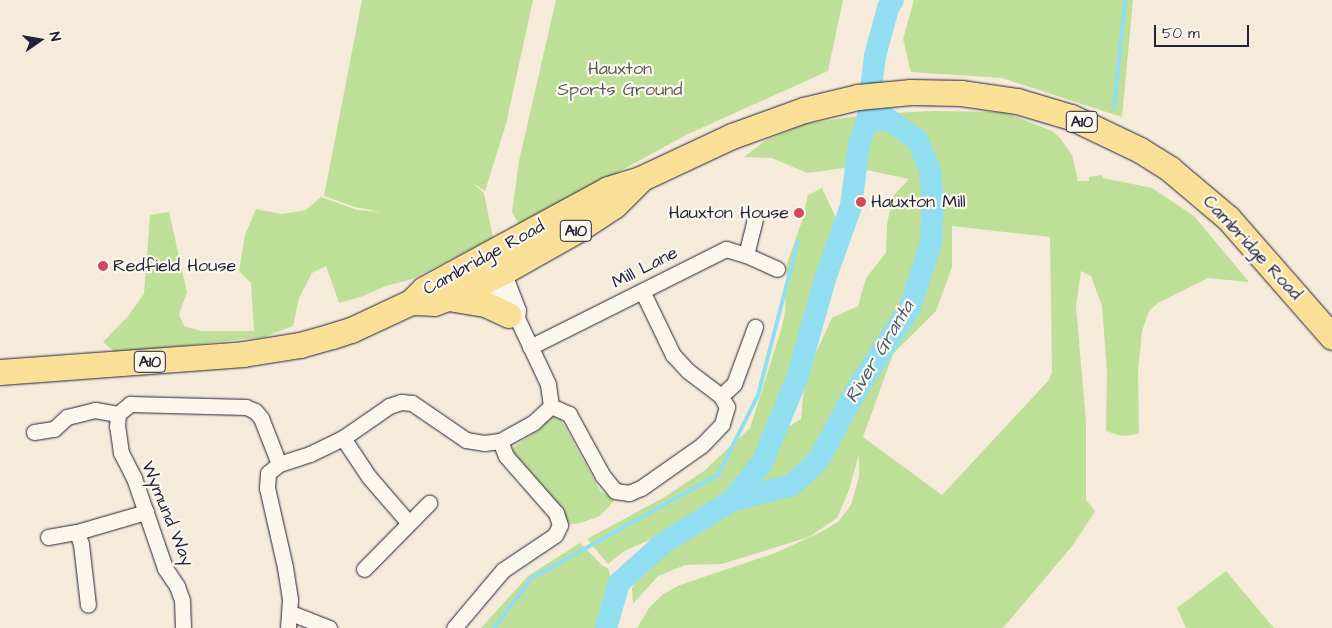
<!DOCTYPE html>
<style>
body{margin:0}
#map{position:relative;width:1332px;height:628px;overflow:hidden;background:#f6eada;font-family:"Architects Daughter",sans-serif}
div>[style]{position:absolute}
.green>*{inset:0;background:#bedf98}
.stream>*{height:4px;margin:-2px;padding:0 2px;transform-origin:2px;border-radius:2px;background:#91def0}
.river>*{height:22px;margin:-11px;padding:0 11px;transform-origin:11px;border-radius:11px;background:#91def0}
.roads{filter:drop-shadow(0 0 1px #22223b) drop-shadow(0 0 1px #22223b)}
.minor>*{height:15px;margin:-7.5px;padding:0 7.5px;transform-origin:7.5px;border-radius:7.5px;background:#fbf7ec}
.trunk>*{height:25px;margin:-12.5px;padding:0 12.5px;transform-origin:12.5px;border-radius:12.5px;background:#fadf96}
.dots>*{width:14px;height:14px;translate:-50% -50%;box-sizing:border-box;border:2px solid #fbf7ec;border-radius:50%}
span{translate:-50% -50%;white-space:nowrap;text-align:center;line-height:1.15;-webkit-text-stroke:4.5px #fbf7ec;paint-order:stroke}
.shield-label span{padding:1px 4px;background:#fbf7ec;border:1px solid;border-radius:4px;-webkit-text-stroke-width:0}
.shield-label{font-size:16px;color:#22223b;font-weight:700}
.park-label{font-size:18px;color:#515b57}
.poi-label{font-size:18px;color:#22223b}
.left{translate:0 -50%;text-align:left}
.right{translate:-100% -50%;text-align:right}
.street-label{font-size:18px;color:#22223b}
.water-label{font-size:19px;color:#435a71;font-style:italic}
.north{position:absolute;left:15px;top:15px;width:50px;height:50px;-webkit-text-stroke:4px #fbf7ec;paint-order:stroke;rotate:77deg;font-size:14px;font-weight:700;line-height:20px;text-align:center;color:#22223b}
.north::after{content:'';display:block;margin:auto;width:18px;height:22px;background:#22223b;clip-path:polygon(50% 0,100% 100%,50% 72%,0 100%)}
.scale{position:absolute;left:1154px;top:25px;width:95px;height:22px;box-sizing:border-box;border:2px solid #22223b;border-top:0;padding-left:6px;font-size:15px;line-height:18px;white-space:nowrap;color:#22223b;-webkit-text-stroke:4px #fbf7ec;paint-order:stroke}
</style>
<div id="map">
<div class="green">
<i style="clip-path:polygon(362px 0,533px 0,506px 124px,485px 191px,471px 182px,484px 193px,493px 238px,412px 279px,386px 286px,363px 296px,339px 303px,326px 266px,312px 273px,299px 298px,293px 326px,264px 337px,116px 353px,103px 342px,128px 316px,144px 294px,150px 215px,169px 212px,187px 292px,179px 314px,184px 326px,201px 331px,254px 331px,251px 283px,239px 271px,245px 235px,256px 209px,282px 214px,306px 210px,321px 197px,357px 210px,382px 212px,355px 207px,324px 196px)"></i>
<i style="clip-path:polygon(556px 0,843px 0,828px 71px,686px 135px,520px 226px,512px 212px,519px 161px)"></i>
<i style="clip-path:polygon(914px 0,1133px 0,1122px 117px,1002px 78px,911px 72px,903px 39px)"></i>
<i style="clip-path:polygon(evenodd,934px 111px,1004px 112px,1052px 131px,1060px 138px,1072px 155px,1078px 181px,1089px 181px,1089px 177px,1102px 175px,1103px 178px,1152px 188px,1194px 216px,1249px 282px,1208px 278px,1158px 303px,1149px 311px,1142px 331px,1138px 372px,1139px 434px,1122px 436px,1106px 431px,1107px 372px,1102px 306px,1091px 276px,1081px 271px,1076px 306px,1086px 422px,1086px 500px,1095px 511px,1073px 545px,1003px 628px,637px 628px,649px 608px,663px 594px,680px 585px,775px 553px,817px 534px,838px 522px,851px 505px,859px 477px,859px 454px,849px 490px,837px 518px,809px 537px,722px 564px,685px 565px,658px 576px,633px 604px,632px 588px,654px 555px,657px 537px,624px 551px,608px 564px,587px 539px,663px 498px,704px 471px,750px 428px,781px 330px,785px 312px,787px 263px,802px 221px,808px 195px,822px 188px,836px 218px,851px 233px,829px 265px,831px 297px,796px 360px,777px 411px,780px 432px,801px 419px,804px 388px,814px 357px,832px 318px,858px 306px,866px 278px,886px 253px,887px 224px,893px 196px,909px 179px,852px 167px,807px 173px,772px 158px,744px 157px,766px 140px,805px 124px,870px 114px,934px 111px,952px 226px,1050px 237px,1052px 372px,1049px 380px,942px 495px,863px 437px,893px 354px,936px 311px,952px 267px,952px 226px)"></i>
<i style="clip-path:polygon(550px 416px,560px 418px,601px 492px,612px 496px,614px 501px,600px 516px,580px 523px,567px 525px,517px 461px,512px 448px,540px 429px)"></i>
<i style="clip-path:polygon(580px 543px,603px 566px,608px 568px,614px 590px,602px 628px,481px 628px,528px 576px)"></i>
<i style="clip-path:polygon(1226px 571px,1274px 628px,1186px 628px,1177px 608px)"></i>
</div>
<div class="stream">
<i style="left:1114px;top:109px;width:110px;rotate:-84.2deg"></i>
<i style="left:494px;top:628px;width:63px;rotate:-52.8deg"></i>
<i style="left:532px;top:578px;width:213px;rotate:-29deg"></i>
<i style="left:718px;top:475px;width:89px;rotate:-63.4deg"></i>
<i style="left:758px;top:395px;width:159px;rotate:-75.4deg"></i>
</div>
<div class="river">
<i style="left:731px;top:501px;width:63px;rotate:-14.7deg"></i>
<i style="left:792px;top:485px;width:35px;rotate:-43deg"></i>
<i style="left:818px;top:461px;width:76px;rotate:-61.8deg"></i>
<i style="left:854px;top:394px;width:103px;rotate:-57.2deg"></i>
<i style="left:910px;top:307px;width:67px;rotate:-71.8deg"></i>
<i style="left:931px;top:243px;width:39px;rotate:-87deg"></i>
<i style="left:933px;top:204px;width:34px;rotate:-95deg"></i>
<i style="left:930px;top:170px;width:33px;rotate:-113deg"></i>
<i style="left:917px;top:140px;width:36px;rotate:-144deg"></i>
<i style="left:888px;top:119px;width:21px;rotate:172deg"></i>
<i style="left:606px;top:628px;width:47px;rotate:-73.9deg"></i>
<i style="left:619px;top:583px;width:58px;rotate:-42.2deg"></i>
<i style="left:662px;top:544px;width:81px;rotate:-31.9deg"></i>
<i style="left:731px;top:501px;width:49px;rotate:-50.8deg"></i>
<i style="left:762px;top:463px;width:92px;rotate:-67.6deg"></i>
<i style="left:797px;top:378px;width:103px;rotate:-74.2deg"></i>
<i style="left:825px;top:279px;width:77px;rotate:-70.4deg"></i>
<i style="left:851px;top:206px;width:63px;rotate:-82.6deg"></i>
<i style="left:859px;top:144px;width:23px;rotate:-70deg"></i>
<i style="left:867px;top:122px;width:66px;rotate:-83.1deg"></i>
<i style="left:875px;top:56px;width:50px;rotate:-74.8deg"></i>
<i style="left:888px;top:8px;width:9px;rotate:-58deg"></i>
</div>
<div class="roads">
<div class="minor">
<i style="left:746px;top:255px;width:34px;rotate:24deg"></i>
<i style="left:501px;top:266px;width:47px;rotate:68.9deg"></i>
<i style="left:518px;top:310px;width:8px;rotate:97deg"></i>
<i style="left:485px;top:271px;width:48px;rotate:61.3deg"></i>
<i style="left:530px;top:347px;width:219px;rotate:-26.6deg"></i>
<i style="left:726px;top:249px;width:21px;rotate:17deg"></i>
<i style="left:746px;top:255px;width:36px;rotate:-76deg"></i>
<i style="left:721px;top:396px;width:18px;rotate:-43deg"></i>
<i style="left:734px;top:384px;width:61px;rotate:-69.8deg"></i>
<i style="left:551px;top:406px;width:20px;rotate:24deg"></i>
<i style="left:569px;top:414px;width:71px;rotate:61.3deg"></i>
<i style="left:603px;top:476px;width:19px;rotate:51deg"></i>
<i style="left:615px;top:491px;width:14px;rotate:8deg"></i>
<i style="left:629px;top:493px;width:13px;rotate:-23deg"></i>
<i style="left:641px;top:488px;width:75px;rotate:-35.2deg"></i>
<i style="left:702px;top:445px;width:29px;rotate:-46deg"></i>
<i style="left:722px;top:424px;width:18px;rotate:-74deg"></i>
<i style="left:727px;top:407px;width:13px;rotate:-119deg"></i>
<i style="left:721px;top:396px;width:41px;rotate:-142.9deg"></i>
<i style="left:688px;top:371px;width:22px;rotate:-133deg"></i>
<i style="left:673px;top:355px;width:71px;rotate:-115.8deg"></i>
<i style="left:34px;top:432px;width:20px;rotate:-9deg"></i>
<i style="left:54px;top:429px;width:18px;rotate:-43deg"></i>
<i style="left:67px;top:417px;width:29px;rotate:-14deg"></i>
<i style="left:95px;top:410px;width:23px;rotate:10deg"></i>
<i style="left:343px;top:438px;width:47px;rotate:56.3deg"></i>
<i style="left:369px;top:477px;width:60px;rotate:49.1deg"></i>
<i style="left:77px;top:532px;width:13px;rotate:72deg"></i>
<i style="left:81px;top:544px;width:61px;rotate:83.5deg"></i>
<i style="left:48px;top:537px;width:29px;rotate:-10deg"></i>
<i style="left:77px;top:532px;width:72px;rotate:-16.2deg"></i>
<i style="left:364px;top:569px;width:93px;rotate:-45.4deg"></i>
<i style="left:291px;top:613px;width:41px;rotate:21.5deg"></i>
<i style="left:183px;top:628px;width:28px;rotate:-92deg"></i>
<i style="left:182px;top:600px;width:15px;rotate:-110deg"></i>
<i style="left:177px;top:586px;width:22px;rotate:-124deg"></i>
<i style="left:165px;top:568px;width:95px;rotate:-109deg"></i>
<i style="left:134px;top:478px;width:28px;rotate:-117deg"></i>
<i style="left:121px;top:453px;width:27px;rotate:-98deg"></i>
<i style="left:117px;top:426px;width:12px;rotate:-85deg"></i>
<i style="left:118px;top:414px;width:16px;rotate:-40deg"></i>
<i style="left:130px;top:404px;width:116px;rotate:1.5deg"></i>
<i style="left:246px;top:407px;width:10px;rotate:24deg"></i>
<i style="left:255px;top:411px;width:9px;rotate:49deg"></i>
<i style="left:261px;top:418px;width:49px;rotate:68.6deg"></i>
<i style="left:288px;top:628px;width:29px;rotate:-86deg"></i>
<i style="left:290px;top:599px;width:32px;rotate:-99deg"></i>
<i style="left:285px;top:567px;width:81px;rotate:-102.8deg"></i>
<i style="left:267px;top:488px;width:15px;rotate:-86deg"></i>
<i style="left:268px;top:473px;width:14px;rotate:-39deg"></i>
<i style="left:279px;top:464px;width:33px;rotate:-18deg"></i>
<i style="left:310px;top:454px;width:37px;rotate:-26deg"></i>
<i style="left:343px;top:438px;width:56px;rotate:-34.8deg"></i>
<i style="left:389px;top:406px;width:13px;rotate:-18deg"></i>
<i style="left:401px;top:402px;width:11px;rotate:5deg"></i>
<i style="left:412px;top:403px;width:65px;rotate:34.4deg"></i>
<i style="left:466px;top:440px;width:18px;rotate:9deg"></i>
<i style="left:484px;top:443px;width:16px;rotate:-7deg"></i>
<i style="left:500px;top:441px;width:39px;rotate:-29deg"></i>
<i style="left:534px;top:422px;width:23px;rotate:-43deg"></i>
<i style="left:551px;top:406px;width:22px;rotate:-98deg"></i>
<i style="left:548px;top:384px;width:73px;rotate:-115.2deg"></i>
<i style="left:454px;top:628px;width:76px;rotate:-49.8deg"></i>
<i style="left:503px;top:570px;width:63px;rotate:-33.9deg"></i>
<i style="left:555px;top:535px;width:11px;rotate:-63deg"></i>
<i style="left:560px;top:525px;width:13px;rotate:-108deg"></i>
<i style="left:556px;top:513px;width:76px;rotate:-131.3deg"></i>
<i style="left:506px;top:456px;width:16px;rotate:-112deg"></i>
</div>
<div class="trunk">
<i style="left:448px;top:298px;width:37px;rotate:9deg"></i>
<i style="left:485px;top:304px;width:26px;rotate:25deg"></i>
<i style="left:411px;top:302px;width:23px;rotate:2deg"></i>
<i style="left:434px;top:303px;width:15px;rotate:-20deg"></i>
<i style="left:448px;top:298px;width:61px;rotate:-25.3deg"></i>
<i style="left:503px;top:272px;width:85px;rotate:-29.6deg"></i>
<i style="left:577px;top:230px;width:45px;rotate:-33.3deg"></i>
<i style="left:615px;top:205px;width:34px;rotate:-45deg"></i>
<i style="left:0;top:372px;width:244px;rotate:-4.2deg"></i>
<i style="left:243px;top:354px;width:58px;rotate:-9deg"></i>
<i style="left:300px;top:345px;width:33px;rotate:-16deg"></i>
<i style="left:332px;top:336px;width:20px;rotate:-18deg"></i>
<i style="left:351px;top:330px;width:66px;rotate:-25deg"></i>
<i style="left:411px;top:302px;width:18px;rotate:-45deg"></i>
<i style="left:424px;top:289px;width:209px;rotate:-28.5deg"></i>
<i style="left:608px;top:189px;width:34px;rotate:-17deg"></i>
<i style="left:640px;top:179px;width:102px;rotate:-25.1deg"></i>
<i style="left:732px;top:136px;width:77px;rotate:-19.9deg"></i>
<i style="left:804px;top:110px;width:56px;rotate:-13.5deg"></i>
<i style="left:858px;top:97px;width:53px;rotate:-5.4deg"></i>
<i style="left:911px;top:92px;width:50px;rotate:1.1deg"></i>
<i style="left:961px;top:93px;width:57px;rotate:8.1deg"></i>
<i style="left:1017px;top:101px;width:56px;rotate:16.5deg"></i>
<i style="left:1071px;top:117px;width:76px;rotate:25.6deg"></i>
<i style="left:1140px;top:150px;width:36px;rotate:32deg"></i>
<i style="left:1170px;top:169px;width:76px;rotate:40.2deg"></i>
<i style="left:1228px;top:218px;width:158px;rotate:48.8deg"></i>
</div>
</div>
<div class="dots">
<i style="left:861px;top:202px;background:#d1495b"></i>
<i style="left:799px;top:213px;background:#d1495b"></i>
<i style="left:103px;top:266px;background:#d1495b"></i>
</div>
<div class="shield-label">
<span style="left:1082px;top:122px">A10</span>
<span style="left:576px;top:231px">A10</span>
<span style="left:150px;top:362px">A10</span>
</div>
<div class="park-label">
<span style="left:620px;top:80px">Hauxton<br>Sports Ground</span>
</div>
<div class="poi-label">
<span class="left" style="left:871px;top:202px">Hauxton Mill</span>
<span class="right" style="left:789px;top:213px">Hauxton House</span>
<span class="left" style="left:113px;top:266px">Redfield House</span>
</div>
<div class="street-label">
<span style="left:1252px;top:248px;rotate:47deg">Cambridge Road</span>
<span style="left:484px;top:258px;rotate:-29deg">Cambridge Road</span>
<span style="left:645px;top:268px;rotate:-27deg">Mill Lane</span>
<span style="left:167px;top:514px;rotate:68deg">Wymund Way</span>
</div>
<div class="water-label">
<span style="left:880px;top:352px;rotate:-59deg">River Granta</span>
</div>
<div class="north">N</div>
<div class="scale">50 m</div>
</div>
